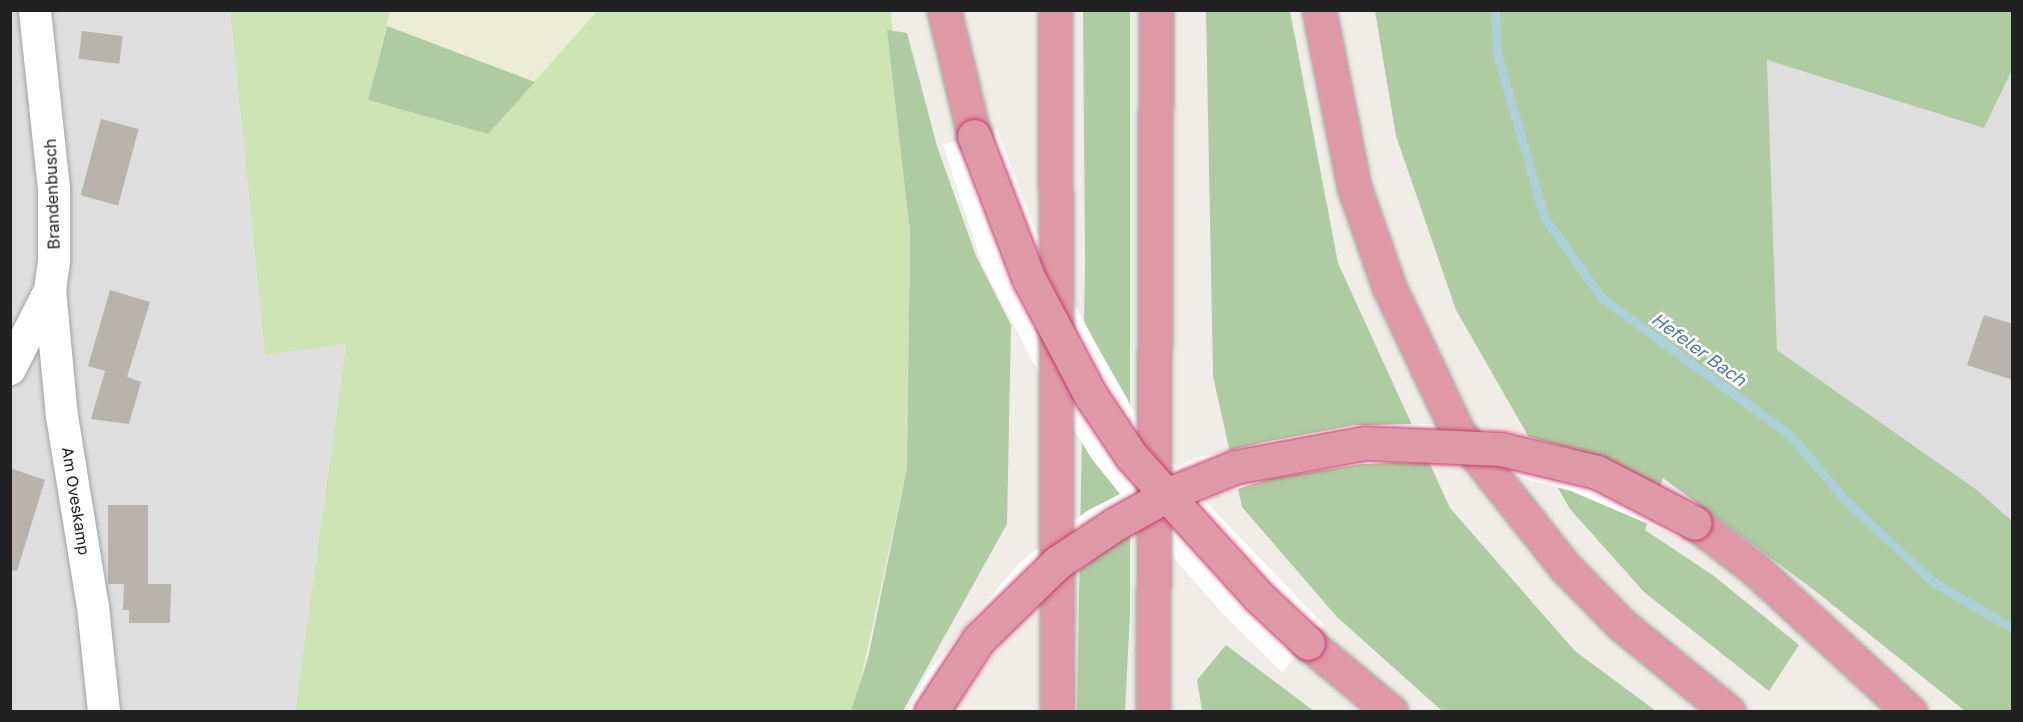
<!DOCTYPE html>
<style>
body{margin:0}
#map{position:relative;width:2023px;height:722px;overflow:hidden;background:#f0ede8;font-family:"Golos Text",sans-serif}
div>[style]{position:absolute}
.residential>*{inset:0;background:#dfdede}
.farmland>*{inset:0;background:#ebedd6}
.grass>*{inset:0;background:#cde5b4}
.forest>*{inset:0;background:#afcba1}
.pier>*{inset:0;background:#fff}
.stream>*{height:9px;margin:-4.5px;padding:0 4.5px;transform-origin:4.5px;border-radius:4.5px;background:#add0d9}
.building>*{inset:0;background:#b9b3ae;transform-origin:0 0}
.roads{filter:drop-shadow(0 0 2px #a2a2a2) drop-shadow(0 0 2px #a2a2a2)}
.minor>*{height:32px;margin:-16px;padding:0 16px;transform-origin:16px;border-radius:16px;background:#fff}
.motorway>*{height:33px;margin:-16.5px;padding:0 16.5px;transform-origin:16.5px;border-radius:16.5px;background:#df98a7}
.bridges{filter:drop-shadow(0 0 2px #ca396e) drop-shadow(0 0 2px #ca396e)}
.motorway-bridge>*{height:33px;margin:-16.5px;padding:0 16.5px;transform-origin:16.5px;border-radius:16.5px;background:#df98a7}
span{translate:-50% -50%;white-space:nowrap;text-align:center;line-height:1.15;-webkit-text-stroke:5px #fff;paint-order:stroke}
.street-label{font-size:16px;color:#212121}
.water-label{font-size:18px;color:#537aa0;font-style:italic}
.frame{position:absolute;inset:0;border:12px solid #212121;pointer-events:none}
</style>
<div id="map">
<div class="residential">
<i style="clip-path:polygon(10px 11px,230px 11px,265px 355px,346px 344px,295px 711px,11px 711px)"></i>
<i style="clip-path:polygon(1767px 60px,1984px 128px,2012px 70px,2012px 521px,1977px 490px,1777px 350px)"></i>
</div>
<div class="farmland">
<i style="clip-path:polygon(390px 11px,597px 11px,535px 82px,387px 26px)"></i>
</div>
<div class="grass">
<i style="clip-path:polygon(230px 11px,390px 11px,368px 100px,488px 134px,597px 11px,891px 11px,910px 232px,907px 468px,854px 711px,295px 711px,346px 344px,265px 355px)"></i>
</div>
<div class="forest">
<i style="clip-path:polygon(1083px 11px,1130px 11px,1130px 614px,1125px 711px,1077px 712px,1085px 263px)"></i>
<i style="clip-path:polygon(1206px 11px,1290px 11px,1338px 263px,1450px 508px,1575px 651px,1656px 711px,1442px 711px,1337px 617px,1242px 507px,1213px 376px)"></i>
<i style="clip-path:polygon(1375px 11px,2012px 11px,2012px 70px,1984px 128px,1767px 60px,1777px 350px,1977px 490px,2012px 521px,2012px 711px,1965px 711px,1814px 590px,1663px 478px,1645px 530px,1714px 576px,1799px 645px,1769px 691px,1644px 592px,1570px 509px,1456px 310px,1396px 136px)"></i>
<i style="clip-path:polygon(387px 26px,535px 82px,488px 134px,368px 100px)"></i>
<i style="clip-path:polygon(887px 30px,907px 33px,937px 146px,976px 256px,1011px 325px,1007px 524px,903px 711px,851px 711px,868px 658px,907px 468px,910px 232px)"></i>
<i style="clip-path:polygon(1226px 645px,1314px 711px,1202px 711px,1197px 680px)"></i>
</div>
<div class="pier">
<i style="clip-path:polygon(997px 129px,1033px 225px,1096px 344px,1138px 418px,1177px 467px,1196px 458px,1264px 442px,1355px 425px,1427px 424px,1516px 433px,1591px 454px,1704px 508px,1681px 538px,1571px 491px,1503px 473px,1429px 462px,1361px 464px,1269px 479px,1204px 500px,1324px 625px,1282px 672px,1223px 614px,1147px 527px,1115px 543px,1031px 607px,1010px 630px,953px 711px,907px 712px,928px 672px,1020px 562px,1087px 511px,1120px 494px,1092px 459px,1043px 381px,982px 264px,943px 145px)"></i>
</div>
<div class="stream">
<i style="left:1495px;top:10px;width:43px;rotate:87.3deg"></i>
<i style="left:1497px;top:53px;width:171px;rotate:74deg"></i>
<i style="left:1544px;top:217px;width:100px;rotate:54.4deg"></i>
<i style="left:1602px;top:298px;width:234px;rotate:36.1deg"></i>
<i style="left:1791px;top:436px;width:87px;rotate:49.7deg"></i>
<i style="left:1847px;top:502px;width:117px;rotate:42.9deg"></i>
<i style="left:1933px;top:582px;width:91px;rotate:30.2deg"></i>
</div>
<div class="building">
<i style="left:82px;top:31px;width:41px;height:28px;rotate:7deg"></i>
<i style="left:101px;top:119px;width:39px;height:79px;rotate:15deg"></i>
<i style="clip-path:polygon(110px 290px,150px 302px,127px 377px,119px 374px,141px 382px,129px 424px,91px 419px,105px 371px,88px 366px)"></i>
<i style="clip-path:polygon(1984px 315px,2013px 324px,2013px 380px,1967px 365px)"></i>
<i style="clip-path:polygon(10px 468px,45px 480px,17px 571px,10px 570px)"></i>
<i style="clip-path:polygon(108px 505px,148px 505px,148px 584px,171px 584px,170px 623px,129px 623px,129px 610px,123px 610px,124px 584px,108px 584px)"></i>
</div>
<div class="roads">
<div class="minor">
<i style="left:50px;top:290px;width:127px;rotate:84.6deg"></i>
<i style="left:62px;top:416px;width:193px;rotate:80.8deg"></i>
<i style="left:93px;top:607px;width:106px;rotate:84deg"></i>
<i style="left:10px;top:369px;width:89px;rotate:-63.1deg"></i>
<i style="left:50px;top:290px;width:30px;rotate:-82deg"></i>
<i style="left:54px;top:260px;width:71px;rotate:-90deg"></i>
<i style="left:54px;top:189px;width:180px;rotate:-96.1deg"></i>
</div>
<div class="motorway">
<i style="left:944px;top:10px;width:130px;rotate:76.6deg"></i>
<i style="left:1055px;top:10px;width:702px;rotate:89.84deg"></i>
<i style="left:1319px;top:10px;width:180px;rotate:78.8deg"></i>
<i style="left:1354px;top:187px;width:106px;rotate:70.7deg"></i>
<i style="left:1389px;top:287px;width:161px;rotate:64.6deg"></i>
<i style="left:1458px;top:432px;width:172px;rotate:51.6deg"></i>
<i style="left:1565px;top:567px;width:83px;rotate:45.5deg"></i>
<i style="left:1623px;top:626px;width:136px;rotate:39.1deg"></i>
<i style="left:1695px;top:523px;width:76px;rotate:37.5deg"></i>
<i style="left:1755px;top:569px;width:211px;rotate:42.7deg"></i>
<i style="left:1308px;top:643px;width:108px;rotate:39.7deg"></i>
<i style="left:1153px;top:712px;width:702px;rotate:-89.76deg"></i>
</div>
</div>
<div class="bridges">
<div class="motorway-bridge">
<i style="left:974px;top:136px;width:153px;rotate:69deg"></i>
<i style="left:1029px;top:279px;width:132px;rotate:62.1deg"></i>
<i style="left:1091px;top:396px;width:73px;rotate:56.1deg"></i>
<i style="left:1132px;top:457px;width:189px;rotate:47.8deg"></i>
<i style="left:1259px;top:597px;width:67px;rotate:43.2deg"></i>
<i style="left:931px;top:712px;width:87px;rotate:-56.7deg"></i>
<i style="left:979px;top:639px;width:110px;rotate:-44.3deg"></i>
<i style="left:1058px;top:562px;width:69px;rotate:-33.7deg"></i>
<i style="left:1115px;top:524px;width:64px;rotate:-29deg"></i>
<i style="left:1171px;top:493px;width:69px;rotate:-22.1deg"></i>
<i style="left:1235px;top:467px;width:132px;rotate:-10.5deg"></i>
<i style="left:1365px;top:443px;width:136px;rotate:2.5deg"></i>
<i style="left:1501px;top:449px;width:99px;rotate:13.5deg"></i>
<i style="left:1597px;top:472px;width:110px;rotate:27.5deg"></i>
</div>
</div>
<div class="street-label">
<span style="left:52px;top:194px;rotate:-92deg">Brandenbusch</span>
<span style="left:76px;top:501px;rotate:81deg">Am Oveskamp</span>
</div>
<div class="water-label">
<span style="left:1699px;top:349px;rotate:36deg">Hefeler Bach</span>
</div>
<div class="frame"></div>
</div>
